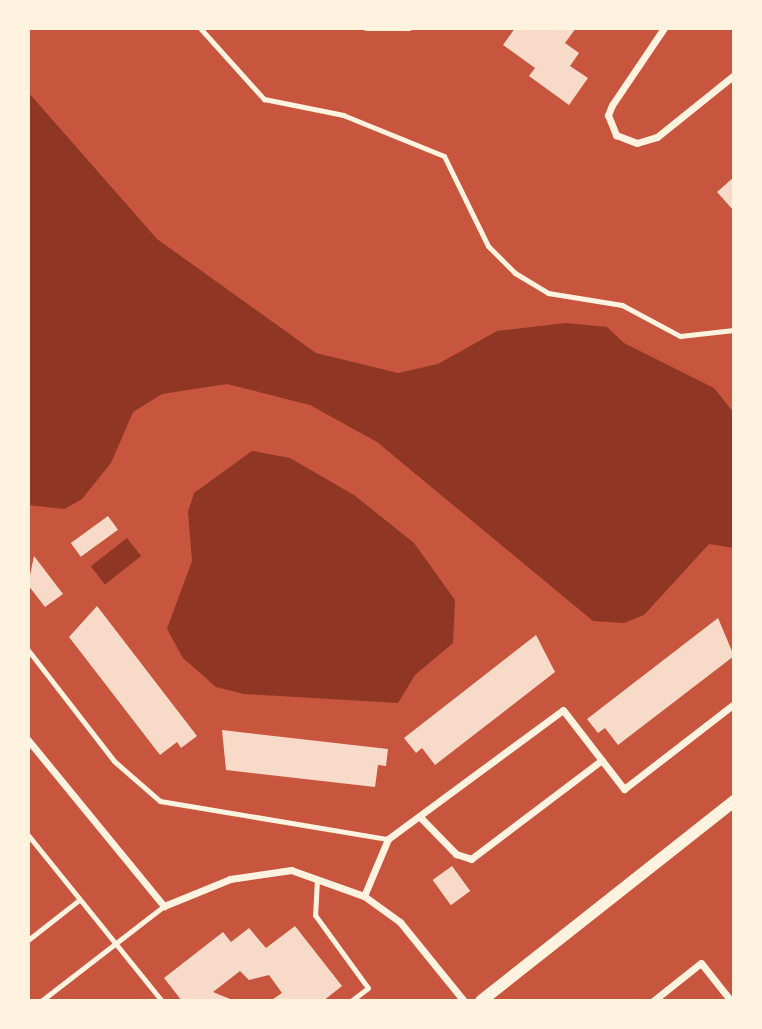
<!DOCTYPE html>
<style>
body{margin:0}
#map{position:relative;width:762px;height:1029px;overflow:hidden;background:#c8553d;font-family:"Fira Sans",sans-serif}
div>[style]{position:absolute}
.water>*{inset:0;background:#8f3625;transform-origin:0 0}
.building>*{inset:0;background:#f7dbc8;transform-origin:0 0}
.service>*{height:5px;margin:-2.5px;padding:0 2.5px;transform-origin:2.5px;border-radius:2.5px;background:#fff3e0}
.minor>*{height:7px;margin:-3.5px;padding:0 3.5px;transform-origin:3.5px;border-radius:3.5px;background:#fff3e0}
.tertiary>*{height:12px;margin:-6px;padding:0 6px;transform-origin:6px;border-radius:6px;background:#fff3e0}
span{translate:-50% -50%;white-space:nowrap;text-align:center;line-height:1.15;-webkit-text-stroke:5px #fff3e0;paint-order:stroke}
.frame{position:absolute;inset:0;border:30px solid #fff3e0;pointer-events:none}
</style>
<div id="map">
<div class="water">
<i style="clip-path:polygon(28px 92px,157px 239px,316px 353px,398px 373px,438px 364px,497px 331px,566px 323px,607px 327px,624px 343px,714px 388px,734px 413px,734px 548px,709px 544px,644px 615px,624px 623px,593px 621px,377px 442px,310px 405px,227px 384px,162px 394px,133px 412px,111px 463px,82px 499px,64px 509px,28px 505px)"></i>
<i style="clip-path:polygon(252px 451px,290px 458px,354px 495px,414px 543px,455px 600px,453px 643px,415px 675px,398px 703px,244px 694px,216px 687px,183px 658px,167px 629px,192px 561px,188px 512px,194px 493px)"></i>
<i style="left:127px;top:538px;width:23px;height:46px;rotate:52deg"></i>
</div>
<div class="building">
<i style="clip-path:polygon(515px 28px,576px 28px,565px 43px,579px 53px,570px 66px,588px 78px,569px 105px,529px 76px,535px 68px,503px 45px)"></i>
<i style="clip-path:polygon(734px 177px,734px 211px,717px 192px)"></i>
<i style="left:108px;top:516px;width:17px;height:46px;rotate:54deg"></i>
<i style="clip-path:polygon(34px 556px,63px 594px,45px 607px,28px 585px)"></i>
<i style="clip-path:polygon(97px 606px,197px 736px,181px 748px,177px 742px,160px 755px,69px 637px)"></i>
<i style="clip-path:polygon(718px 618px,734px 656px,618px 745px,605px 728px,598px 733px,587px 719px)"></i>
<i style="clip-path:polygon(536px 635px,555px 672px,435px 765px,422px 748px,416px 753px,404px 738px)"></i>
<i style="clip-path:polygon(222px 730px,388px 749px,386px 766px,378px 765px,375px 787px,226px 770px)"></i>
<i style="left:452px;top:866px;width:31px;height:24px;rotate:54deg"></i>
<i style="clip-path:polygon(295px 926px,342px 986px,323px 1001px,270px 1001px,282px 993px,269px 975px,249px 980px,240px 971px,213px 992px,235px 1001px,182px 1001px,164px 978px,223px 932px,231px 942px,249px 928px,266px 948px)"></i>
</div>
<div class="service">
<i style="left:200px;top:28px;width:96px;rotate:48deg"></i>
<i style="left:264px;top:99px;width:81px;rotate:11.4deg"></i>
<i style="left:343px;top:115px;width:109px;rotate:22.1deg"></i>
<i style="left:444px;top:156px;width:100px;rotate:63.9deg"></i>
<i style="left:488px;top:246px;width:38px;rotate:45deg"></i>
<i style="left:515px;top:273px;width:39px;rotate:31deg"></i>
<i style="left:548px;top:293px;width:75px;rotate:9.2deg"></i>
<i style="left:622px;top:305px;width:66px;rotate:28.1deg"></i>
<i style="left:680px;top:336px;width:54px;rotate:-6.3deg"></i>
<i style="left:366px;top:28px;width:43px"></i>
<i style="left:28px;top:650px;width:140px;rotate:52.2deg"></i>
<i style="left:114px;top:761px;width:61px;rotate:41deg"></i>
<i style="left:160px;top:801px;width:231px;rotate:9.5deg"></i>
<i style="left:28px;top:835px;width:213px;rotate:51.1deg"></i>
<i style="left:317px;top:879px;width:36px;rotate:93deg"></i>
<i style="left:315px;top:915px;width:90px;rotate:54deg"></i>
<i style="left:368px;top:988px;width:21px;rotate:143deg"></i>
<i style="left:28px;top:940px;width:65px;rotate:-38.1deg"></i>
<i style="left:41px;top:1001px;width:155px;rotate:-37.7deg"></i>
</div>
<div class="minor">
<i style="left:664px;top:28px;width:93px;rotate:124deg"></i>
<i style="left:612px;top:105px;width:11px;rotate:112deg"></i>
<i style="left:608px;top:115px;width:22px;rotate:68deg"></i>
<i style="left:616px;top:135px;width:22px;rotate:21deg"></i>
<i style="left:637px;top:143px;width:21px;rotate:-17deg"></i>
<i style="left:657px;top:137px;width:99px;rotate:-38.8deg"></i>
<i style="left:28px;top:740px;width:215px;rotate:50.7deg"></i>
<i style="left:164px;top:906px;width:71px;rotate:-22.2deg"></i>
<i style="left:230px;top:879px;width:62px;rotate:-8.4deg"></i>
<i style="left:291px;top:870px;width:77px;rotate:19.6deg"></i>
<i style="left:364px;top:896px;width:44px;rotate:35.8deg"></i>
<i style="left:400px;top:922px;width:102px;rotate:51deg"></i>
<i style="left:420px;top:817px;width:52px;rotate:45.8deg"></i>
<i style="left:456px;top:854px;width:16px;rotate:18deg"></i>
<i style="left:471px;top:859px;width:164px;rotate:-37.1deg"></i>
<i style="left:364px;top:896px;width:62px;rotate:-67.2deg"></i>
<i style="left:388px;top:839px;width:217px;rotate:-36.4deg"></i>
<i style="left:563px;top:710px;width:100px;rotate:52.3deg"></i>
<i style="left:624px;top:789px;width:139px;rotate:-37.7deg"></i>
<i style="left:653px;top:1001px;width:61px;rotate:-38.4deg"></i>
<i style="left:701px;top:963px;width:48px;rotate:51.7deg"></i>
</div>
<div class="tertiary">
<i style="left:481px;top:1001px;width:323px;rotate:-38.3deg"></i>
</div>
<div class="frame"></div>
</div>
